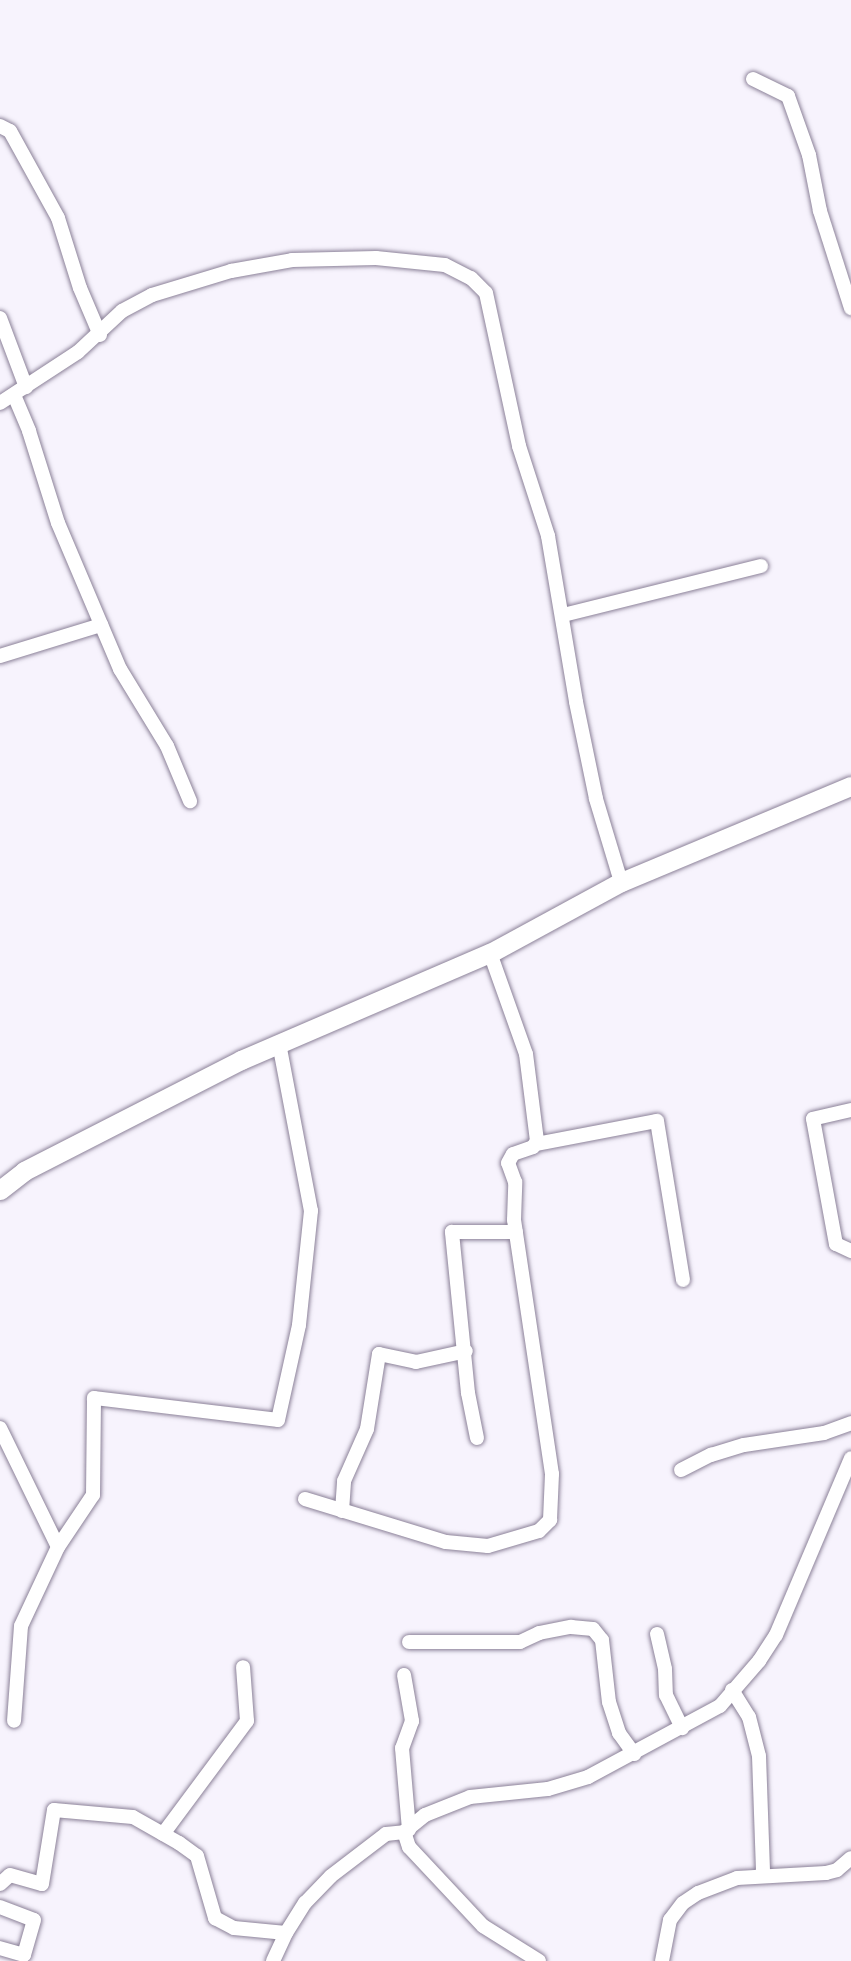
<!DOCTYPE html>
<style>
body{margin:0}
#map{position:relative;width:851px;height:1961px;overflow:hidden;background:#f7f3fd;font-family:Quicksand,sans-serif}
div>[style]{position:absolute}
.roads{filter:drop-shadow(0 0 2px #8b8198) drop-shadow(0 0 2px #8b8198)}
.street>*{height:14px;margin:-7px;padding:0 7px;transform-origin:7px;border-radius:7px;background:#fff}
.secondary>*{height:19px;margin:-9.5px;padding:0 9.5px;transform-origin:9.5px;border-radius:9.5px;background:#fff}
span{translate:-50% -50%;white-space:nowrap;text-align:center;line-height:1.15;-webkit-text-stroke:5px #fff;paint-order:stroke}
</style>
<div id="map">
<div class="roads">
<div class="street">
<i style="left:753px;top:79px;width:39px;rotate:26deg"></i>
<i style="left:788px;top:96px;width:63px;rotate:70.4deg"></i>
<i style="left:809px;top:155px;width:57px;rotate:78.9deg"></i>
<i style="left:820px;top:211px;width:102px;rotate:72.3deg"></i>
<i style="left:0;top:126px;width:11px;rotate:27deg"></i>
<i style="left:10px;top:131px;width:99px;rotate:61.1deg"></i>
<i style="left:58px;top:218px;width:73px;rotate:72.6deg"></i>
<i style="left:80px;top:288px;width:51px;rotate:66.9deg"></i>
<i style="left:0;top:318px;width:74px;rotate:69.4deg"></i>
<i style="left:14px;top:395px;width:39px;rotate:67deg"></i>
<i style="left:29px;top:431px;width:96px;rotate:72.5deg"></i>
<i style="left:58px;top:523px;width:159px;rotate:67deg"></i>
<i style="left:120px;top:669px;width:90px;rotate:58.6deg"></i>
<i style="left:167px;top:746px;width:60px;rotate:67.3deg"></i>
<i style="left:0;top:403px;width:93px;rotate:-33.2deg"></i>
<i style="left:78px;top:352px;width:60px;rotate:-43deg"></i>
<i style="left:122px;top:311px;width:34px;rotate:-28deg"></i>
<i style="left:152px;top:295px;width:83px;rotate:-16.9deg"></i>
<i style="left:231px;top:271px;width:62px;rotate:-10.2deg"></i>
<i style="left:292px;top:260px;width:84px;rotate:-1.4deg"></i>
<i style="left:376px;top:258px;width:69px;rotate:5.8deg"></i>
<i style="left:445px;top:265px;width:29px;rotate:27deg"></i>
<i style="left:471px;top:278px;width:21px;rotate:45deg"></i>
<i style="left:486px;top:293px;width:157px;rotate:77.8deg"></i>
<i style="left:519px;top:446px;width:95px;rotate:72.1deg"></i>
<i style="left:548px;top:536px;width:168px;rotate:80.4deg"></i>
<i style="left:576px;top:702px;width:99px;rotate:78.3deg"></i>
<i style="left:596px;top:799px;width:87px;rotate:73.2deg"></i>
<i style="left:563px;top:615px;width:204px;rotate:-13.9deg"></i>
<i style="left:0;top:656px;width:106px;rotate:-17.1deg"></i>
<i style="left:851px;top:1110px;width:39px;rotate:167deg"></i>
<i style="left:813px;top:1119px;width:127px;rotate:79.6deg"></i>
<i style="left:836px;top:1244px;width:17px;rotate:25deg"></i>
<i style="left:536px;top:1144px;width:123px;rotate:-10.8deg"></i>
<i style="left:657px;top:1121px;width:161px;rotate:80.7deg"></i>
<i style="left:0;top:1428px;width:132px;rotate:64deg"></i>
<i style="left:58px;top:1547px;width:87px;rotate:115.1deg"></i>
<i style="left:21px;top:1626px;width:95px;rotate:94.2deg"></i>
<i style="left:477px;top:1438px;width:46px;rotate:-101.3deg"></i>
<i style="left:468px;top:1393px;width:162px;rotate:-95.7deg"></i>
<i style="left:452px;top:1232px;width:64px"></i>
<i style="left:681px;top:1470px;width:34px;rotate:-27deg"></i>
<i style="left:711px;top:1455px;width:34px;rotate:-17deg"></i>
<i style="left:744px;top:1445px;width:81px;rotate:-8.5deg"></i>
<i style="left:824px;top:1433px;width:29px;rotate:-20deg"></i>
<i style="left:305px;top:1499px;width:147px;rotate:17deg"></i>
<i style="left:446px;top:1542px;width:42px;rotate:5.4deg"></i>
<i style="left:488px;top:1546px;width:53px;rotate:-16.4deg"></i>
<i style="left:539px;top:1531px;width:16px;rotate:-45deg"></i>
<i style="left:550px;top:1520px;width:46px;rotate:-87.5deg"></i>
<i style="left:552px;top:1474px;width:257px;rotate:-98.5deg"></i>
<i style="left:514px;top:1220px;width:38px;rotate:-88deg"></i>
<i style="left:515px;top:1182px;width:20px;rotate:-110deg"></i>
<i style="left:508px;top:1163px;width:10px;rotate:-61deg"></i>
<i style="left:513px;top:1154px;width:21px;rotate:-19deg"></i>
<i style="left:533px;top:1147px;width:7px;rotate:-56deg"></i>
<i style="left:537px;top:1141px;width:88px;rotate:-97.2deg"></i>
<i style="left:526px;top:1054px;width:107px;rotate:-109.6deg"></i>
<i style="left:342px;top:1511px;width:30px;rotate:-86deg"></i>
<i style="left:344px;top:1481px;width:57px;rotate:-66.1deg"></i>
<i style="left:367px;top:1429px;width:76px;rotate:-80.9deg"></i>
<i style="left:379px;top:1354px;width:38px;rotate:12deg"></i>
<i style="left:416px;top:1362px;width:51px;rotate:-12.4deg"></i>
<i style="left:58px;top:1547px;width:63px;rotate:-56.1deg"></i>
<i style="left:93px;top:1495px;width:97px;rotate:-89.4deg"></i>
<i style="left:94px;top:1398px;width:185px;rotate:6.8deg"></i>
<i style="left:278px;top:1420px;width:97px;rotate:-77.5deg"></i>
<i style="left:299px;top:1325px;width:115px;rotate:-84deg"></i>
<i style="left:311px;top:1211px;width:170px;rotate:-100.8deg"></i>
<i style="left:657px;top:1634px;width:36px;rotate:77deg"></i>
<i style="left:665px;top:1669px;width:26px;rotate:88deg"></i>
<i style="left:666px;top:1695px;width:37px;rotate:64deg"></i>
<i style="left:409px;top:1642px;width:111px"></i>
<i style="left:520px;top:1642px;width:21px;rotate:-25deg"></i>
<i style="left:539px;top:1633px;width:33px;rotate:-11deg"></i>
<i style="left:571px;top:1627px;width:22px;rotate:5deg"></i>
<i style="left:593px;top:1629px;width:14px;rotate:51deg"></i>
<i style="left:602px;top:1640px;width:62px;rotate:83.6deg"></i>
<i style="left:609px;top:1702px;width:33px;rotate:72deg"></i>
<i style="left:619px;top:1733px;width:26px;rotate:54deg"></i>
<i style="left:404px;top:1675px;width:47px;rotate:80.1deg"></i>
<i style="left:412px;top:1721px;width:29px;rotate:110deg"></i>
<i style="left:402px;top:1748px;width:82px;rotate:85.1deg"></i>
<i style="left:732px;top:1690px;width:32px;rotate:58deg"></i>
<i style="left:749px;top:1717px;width:40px;rotate:75.6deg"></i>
<i style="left:759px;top:1756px;width:117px;rotate:88deg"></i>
<i style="left:763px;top:1873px;width:5px;rotate:143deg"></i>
<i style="left:163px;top:1834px;width:141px;rotate:-53.4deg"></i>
<i style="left:247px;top:1721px;width:54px;rotate:-94.2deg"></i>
<i style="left:0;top:1884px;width:13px;rotate:-42deg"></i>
<i style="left:10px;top:1875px;width:33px;rotate:16deg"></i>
<i style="left:42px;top:1884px;width:75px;rotate:-80.8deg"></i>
<i style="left:54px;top:1810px;width:79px;rotate:5.1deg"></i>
<i style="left:133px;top:1817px;width:53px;rotate:29.5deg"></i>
<i style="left:179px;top:1843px;width:22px;rotate:36deg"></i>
<i style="left:197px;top:1856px;width:65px;rotate:73.8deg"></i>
<i style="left:215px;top:1918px;width:21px;rotate:28deg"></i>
<i style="left:234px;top:1928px;width:52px;rotate:5.5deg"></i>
<i style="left:0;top:1907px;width:36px;rotate:21deg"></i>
<i style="left:34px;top:1920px;width:36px;rotate:106deg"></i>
<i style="left:24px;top:1955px;width:25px;rotate:-164deg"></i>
<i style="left:273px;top:1961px;width:31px;rotate:-65deg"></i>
<i style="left:286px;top:1933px;width:36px;rotate:-58deg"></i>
<i style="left:305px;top:1903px;width:37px;rotate:-46deg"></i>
<i style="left:331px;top:1876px;width:69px;rotate:-37.4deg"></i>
<i style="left:386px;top:1834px;width:18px;rotate:-6deg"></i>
<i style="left:539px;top:1961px;width:66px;rotate:-148deg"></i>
<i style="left:483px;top:1926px;width:108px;rotate:-133.1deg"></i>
<i style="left:409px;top:1847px;width:16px;rotate:-108deg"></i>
<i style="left:404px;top:1832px;width:27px;rotate:-39deg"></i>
<i style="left:425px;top:1815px;width:48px;rotate:-21.8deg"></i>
<i style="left:470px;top:1797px;width:78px;rotate:-5.9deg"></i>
<i style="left:548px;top:1789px;width:42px;rotate:-16.7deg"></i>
<i style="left:588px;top:1777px;width:150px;rotate:-28.3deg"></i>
<i style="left:720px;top:1706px;width:60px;rotate:-49.1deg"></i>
<i style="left:759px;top:1661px;width:31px;rotate:-57deg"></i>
<i style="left:776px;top:1635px;width:192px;rotate:-67deg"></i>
<i style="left:662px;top:1961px;width:42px;rotate:-79deg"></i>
<i style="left:670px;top:1920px;width:21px;rotate:-53deg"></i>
<i style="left:683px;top:1903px;width:18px;rotate:-34deg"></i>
<i style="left:698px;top:1893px;width:42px;rotate:-21deg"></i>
<i style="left:737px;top:1878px;width:89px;rotate:-3.2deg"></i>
<i style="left:826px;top:1873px;width:11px;rotate:-15deg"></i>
<i style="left:837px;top:1870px;width:18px;rotate:-41deg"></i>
</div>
<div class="secondary">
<i style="left:0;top:1190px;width:31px;rotate:-38deg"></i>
<i style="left:24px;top:1171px;width:244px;rotate:-27.1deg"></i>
<i style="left:241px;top:1060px;width:271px;rotate:-23.3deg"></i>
<i style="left:490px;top:953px;width:149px;rotate:-28.5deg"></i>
<i style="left:621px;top:882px;width:249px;rotate:-22.7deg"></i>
</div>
</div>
</div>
